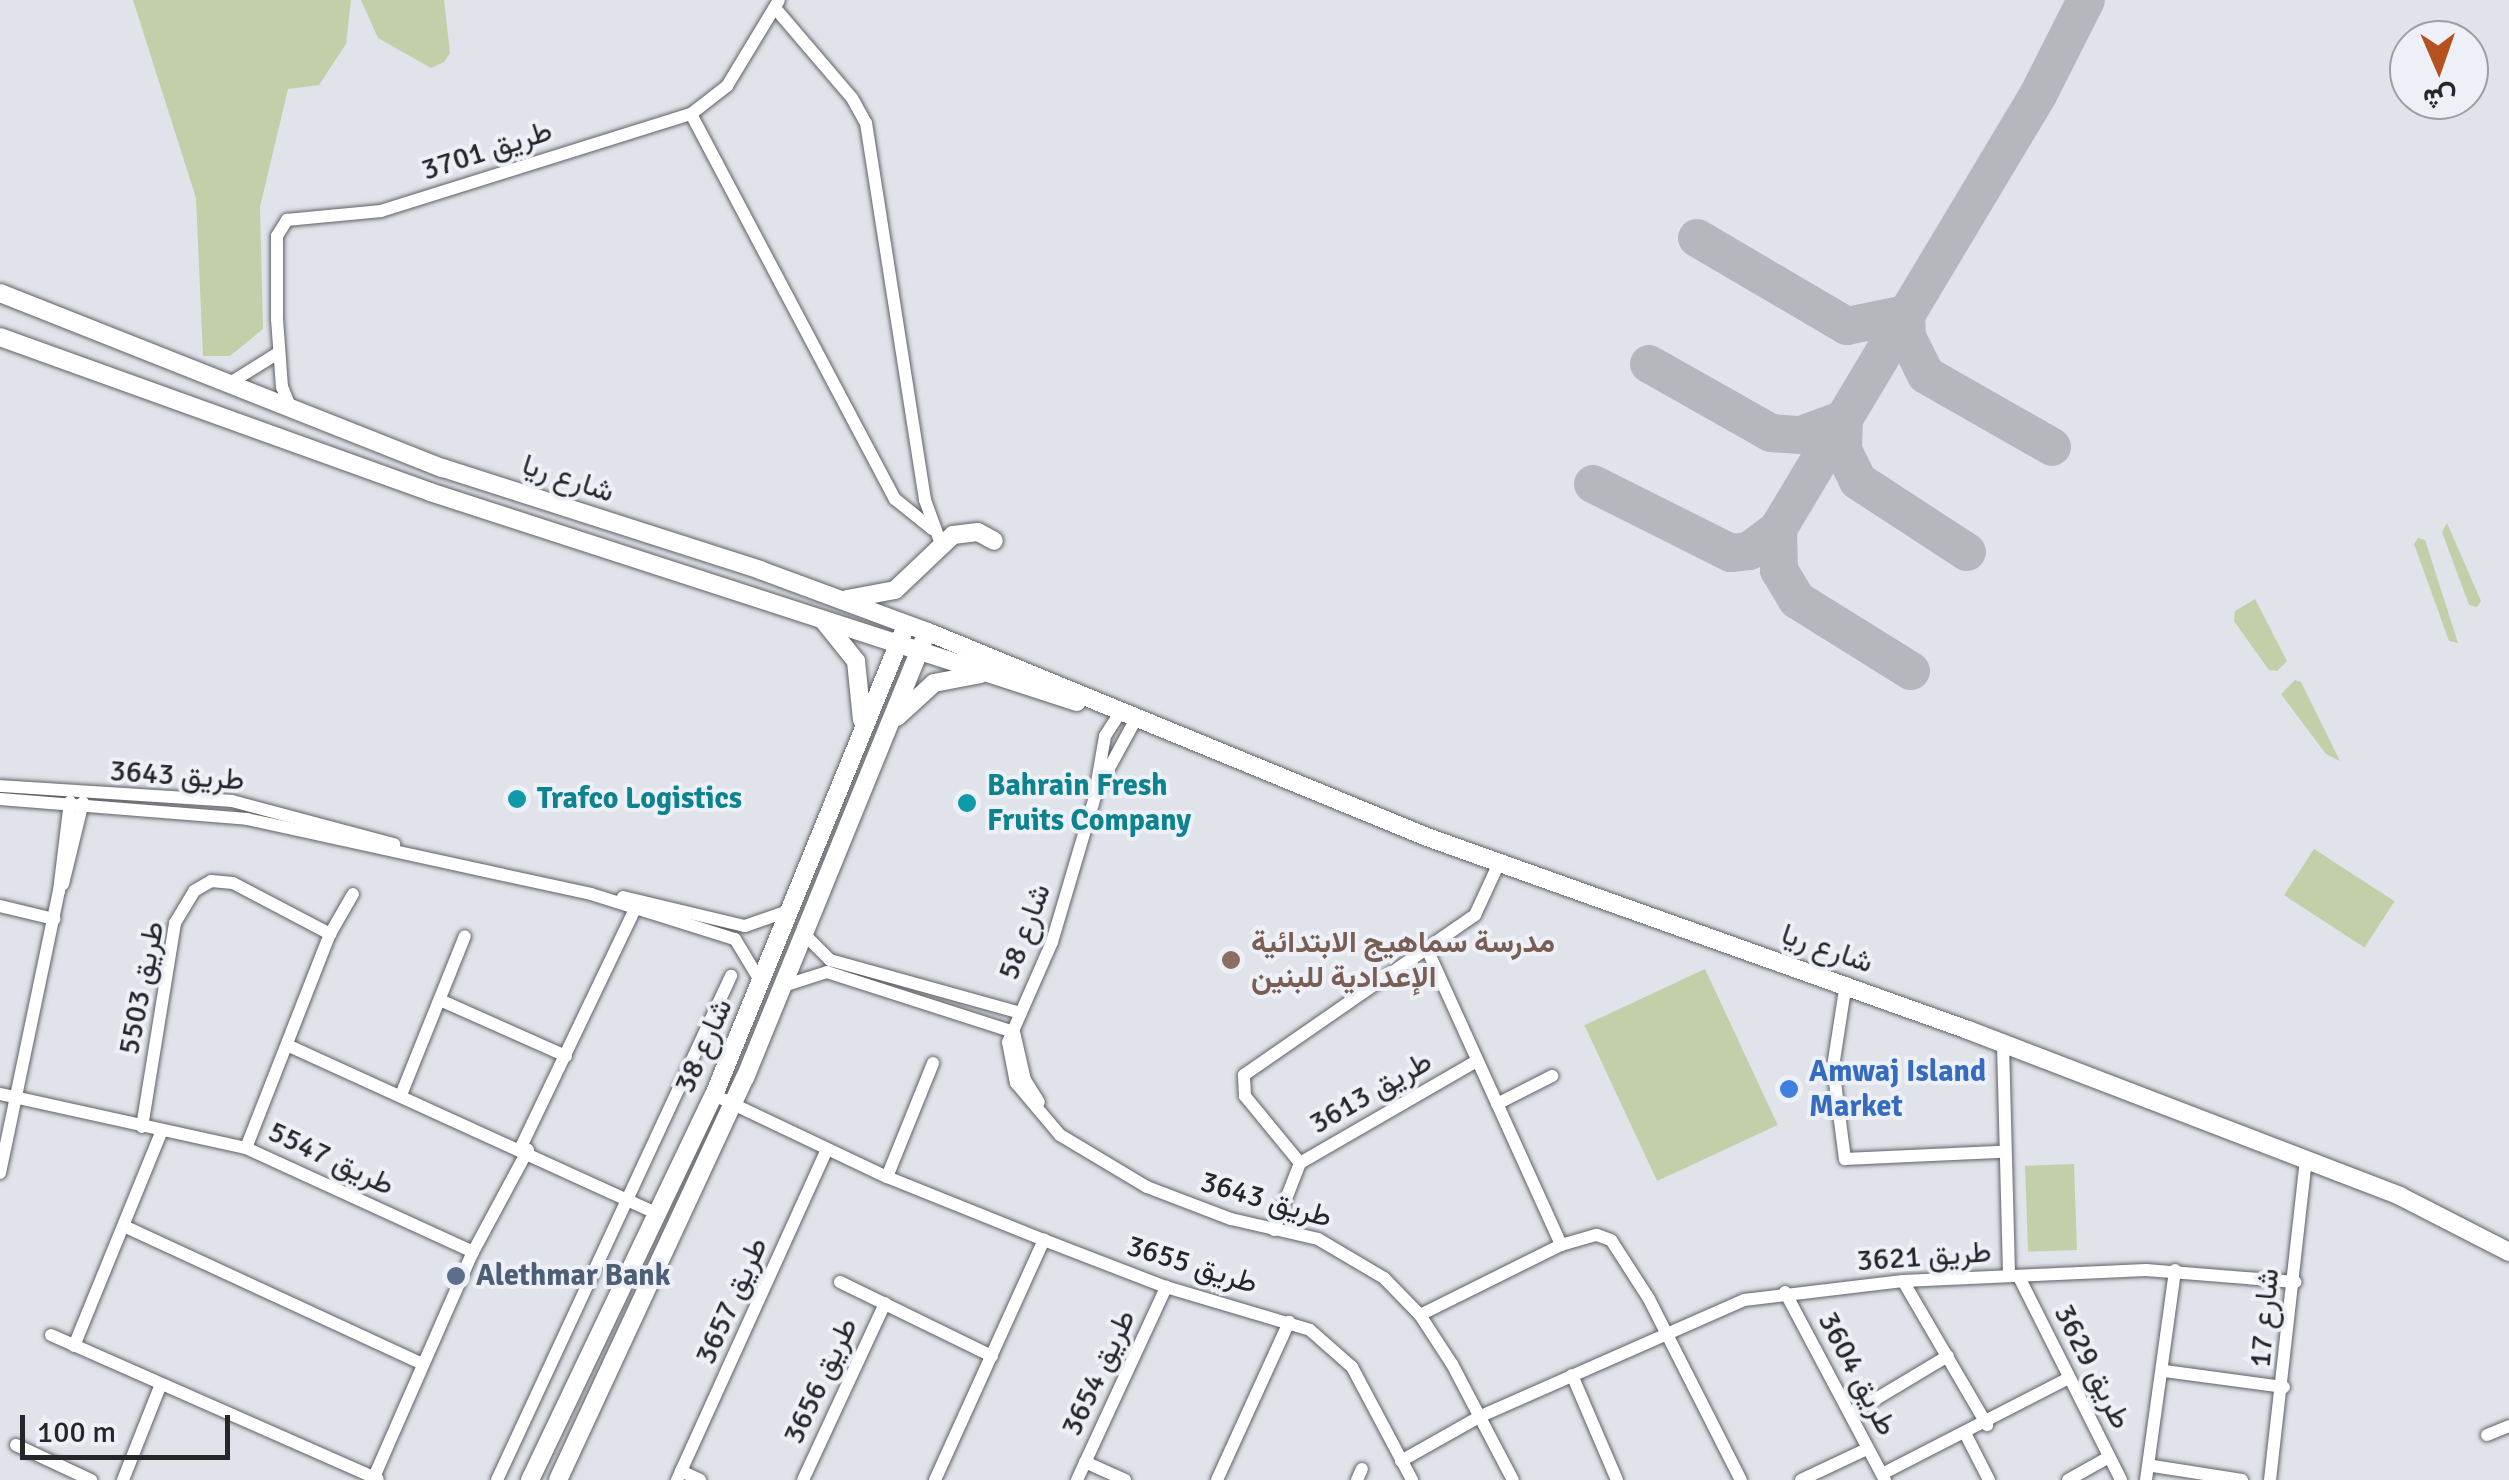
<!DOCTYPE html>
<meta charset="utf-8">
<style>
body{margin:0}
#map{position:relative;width:2509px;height:1480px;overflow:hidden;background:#e0e3e9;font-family:Signika,Vazirmatn,sans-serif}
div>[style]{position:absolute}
.green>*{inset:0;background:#c2cfa8;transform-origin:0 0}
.taxiway>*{height:38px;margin:-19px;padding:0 19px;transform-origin:19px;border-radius:19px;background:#b4b7bc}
.roads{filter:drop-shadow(0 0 2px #5e6166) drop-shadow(0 0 2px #5e6166)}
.street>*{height:12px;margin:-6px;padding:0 6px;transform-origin:6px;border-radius:6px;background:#fff}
.secondary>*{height:18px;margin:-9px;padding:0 9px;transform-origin:9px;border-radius:9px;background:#fff}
.dots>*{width:28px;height:28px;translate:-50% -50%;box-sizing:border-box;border:5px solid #edf0f6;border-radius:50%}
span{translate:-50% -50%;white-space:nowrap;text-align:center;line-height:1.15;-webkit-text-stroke:8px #edf0f6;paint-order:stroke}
.street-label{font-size:30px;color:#252629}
.culture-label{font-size:30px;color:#0d838f;font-weight:700}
.left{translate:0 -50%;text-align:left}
.education-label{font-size:30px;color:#785e54;font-weight:700}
.shop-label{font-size:30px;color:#366cbe;font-weight:700}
.service-label{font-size:30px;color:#4e5e75;font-weight:700}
.north{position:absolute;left:2389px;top:20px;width:100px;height:100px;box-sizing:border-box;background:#edf0f6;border:2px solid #9d9fa4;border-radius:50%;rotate:178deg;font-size:28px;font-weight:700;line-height:40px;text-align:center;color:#252629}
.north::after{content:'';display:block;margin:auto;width:35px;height:45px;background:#b6511f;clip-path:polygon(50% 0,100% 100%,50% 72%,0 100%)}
.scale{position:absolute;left:20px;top:1415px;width:210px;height:45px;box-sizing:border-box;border:5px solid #252629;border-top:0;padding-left:12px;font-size:30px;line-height:35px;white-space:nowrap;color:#252629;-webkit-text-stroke:8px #edf0f6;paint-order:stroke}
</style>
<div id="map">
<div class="green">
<i style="clip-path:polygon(133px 0,351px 0,346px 44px,319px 85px,288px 89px,260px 207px,263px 329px,230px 356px,203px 356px,196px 198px)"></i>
<i style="clip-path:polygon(361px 0,444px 0,450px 53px,444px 62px,431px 68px,378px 38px)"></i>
<i style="clip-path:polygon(2447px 523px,2481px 601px,2477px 607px,2469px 605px,2442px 532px)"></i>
<i style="clip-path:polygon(2418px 538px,2425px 540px,2458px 643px,2449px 641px,2414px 544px)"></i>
<i style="clip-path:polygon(2255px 599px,2287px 661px,2277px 671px,2269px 670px,2234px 621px,2235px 611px)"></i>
<i style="clip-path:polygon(2295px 680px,2301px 682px,2340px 761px,2326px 754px,2281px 694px)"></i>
<i style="left:2314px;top:849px;width:96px;height:55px;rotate:33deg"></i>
<i style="left:1705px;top:969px;width:172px;height:133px;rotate:65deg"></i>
<i style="left:2074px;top:1164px;width:86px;height:49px;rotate:88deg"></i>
</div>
<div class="taxiway">
<i style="left:1697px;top:238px;width:174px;rotate:30.4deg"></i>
<i style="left:1847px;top:326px;width:59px;rotate:-11.7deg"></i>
<i style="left:1906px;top:313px;width:24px;rotate:88deg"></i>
<i style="left:1907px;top:337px;width:42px;rotate:63.4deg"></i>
<i style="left:1926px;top:375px;width:145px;rotate:29.7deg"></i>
<i style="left:1649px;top:364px;width:140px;rotate:29.5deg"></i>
<i style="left:1771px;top:433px;width:30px;rotate:4deg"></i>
<i style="left:1801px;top:435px;width:46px;rotate:-20.4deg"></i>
<i style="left:1844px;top:419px;width:31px;rotate:92deg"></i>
<i style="left:1843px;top:450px;width:34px;rotate:64deg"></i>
<i style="left:1858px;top:481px;width:130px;rotate:33.1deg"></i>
<i style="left:1593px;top:484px;width:154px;rotate:26.6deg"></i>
<i style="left:1731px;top:553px;width:18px;rotate:-6deg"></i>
<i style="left:1749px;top:551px;width:36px;rotate:-37deg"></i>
<i style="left:1911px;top:671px;width:134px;rotate:-148.1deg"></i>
<i style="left:1797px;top:600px;width:35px;rotate:-121deg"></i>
<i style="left:1779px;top:570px;width:41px;rotate:-91.4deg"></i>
<i style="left:1778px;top:529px;width:506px;rotate:-59.08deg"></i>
<i style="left:2038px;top:95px;width:106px;rotate:-63.2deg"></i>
</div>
<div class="roads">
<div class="street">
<i style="left:775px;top:8px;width:118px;rotate:49.5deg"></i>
<i style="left:852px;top:98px;width:29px;rotate:61deg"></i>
<i style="left:866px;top:123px;width:382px;rotate:81.1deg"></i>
<i style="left:925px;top:500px;width:47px;rotate:70deg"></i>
<i style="left:691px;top:114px;width:436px;rotate:62.1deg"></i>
<i style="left:895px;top:499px;width:48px;rotate:39deg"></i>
<i style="left:230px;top:383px;width:57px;rotate:-32deg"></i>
<i style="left:291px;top:409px;width:24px;rotate:-112deg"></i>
<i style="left:282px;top:387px;width:68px;rotate:-94.2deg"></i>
<i style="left:277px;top:319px;width:83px;rotate:-90deg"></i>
<i style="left:277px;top:236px;width:19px;rotate:-58deg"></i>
<i style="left:287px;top:220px;width:94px;rotate:-5.5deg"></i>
<i style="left:381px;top:211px;width:325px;rotate:-17.4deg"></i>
<i style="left:691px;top:114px;width:46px;rotate:-37.9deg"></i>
<i style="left:727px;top:86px;width:100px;rotate:-58.8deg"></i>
<i style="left:1137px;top:717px;width:83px;rotate:118.7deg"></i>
<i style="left:1097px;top:790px;width:159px;rotate:106.5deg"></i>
<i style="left:1052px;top:942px;width:109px;rotate:113.7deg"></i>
<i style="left:1008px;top:1042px;width:42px;rotate:79deg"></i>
<i style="left:1016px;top:1083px;width:68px;rotate:49.8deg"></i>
<i style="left:1060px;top:1135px;width:101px;rotate:30.9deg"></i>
<i style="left:1147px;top:1187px;width:90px;rotate:20.9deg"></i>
<i style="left:1231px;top:1219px;width:89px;rotate:12.9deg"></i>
<i style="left:1318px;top:1239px;width:77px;rotate:30.6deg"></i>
<i style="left:1384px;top:1278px;width:52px;rotate:45.8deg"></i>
<i style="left:1420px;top:1315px;width:59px;rotate:56.9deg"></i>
<i style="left:1452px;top:1364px;width:131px;rotate:62.3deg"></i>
<i style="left:1097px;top:782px;width:47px;rotate:-80.1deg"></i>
<i style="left:1105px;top:736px;width:30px;rotate:-57deg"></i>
<i style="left:0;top:786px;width:232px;rotate:3.7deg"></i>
<i style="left:232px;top:801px;width:168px;rotate:14.9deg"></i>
<i style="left:0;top:799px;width:248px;rotate:4.6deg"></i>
<i style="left:247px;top:819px;width:352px;rotate:12.3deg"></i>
<i style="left:591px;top:894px;width:151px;rotate:17.4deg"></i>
<i style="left:735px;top:939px;width:50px;rotate:58.8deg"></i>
<i style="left:63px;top:884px;width:84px;rotate:-76.3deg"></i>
<i style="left:623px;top:897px;width:125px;rotate:13.4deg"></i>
<i style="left:745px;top:926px;width:49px;rotate:-19.2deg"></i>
<i style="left:0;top:906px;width:56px;rotate:13.5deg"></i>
<i style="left:802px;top:932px;width:40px;rotate:45deg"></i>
<i style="left:830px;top:960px;width:198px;rotate:15.5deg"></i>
<i style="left:1427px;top:949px;width:325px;rotate:65.6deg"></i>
<i style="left:1846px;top:983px;width:85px;rotate:98.8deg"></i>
<i style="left:1833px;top:1067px;width:93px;rotate:82.6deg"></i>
<i style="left:1845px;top:1159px;width:157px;rotate:-2.6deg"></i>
<i style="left:780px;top:987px;width:49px;rotate:-17.7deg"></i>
<i style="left:827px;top:972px;width:196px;rotate:17.8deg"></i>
<i style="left:440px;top:1000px;width:138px;rotate:24deg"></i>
<i style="left:1014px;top:1032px;width:49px;rotate:77.1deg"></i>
<i style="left:1025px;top:1080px;width:26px;rotate:58deg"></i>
<i style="left:2003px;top:1044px;width:232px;rotate:88.5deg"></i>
<i style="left:287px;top:1045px;width:407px;rotate:24.5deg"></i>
<i style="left:0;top:1094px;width:252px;rotate:12.4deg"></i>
<i style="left:246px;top:1148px;width:250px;rotate:24.6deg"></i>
<i style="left:401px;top:1095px;width:171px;rotate:-68.1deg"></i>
<i style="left:714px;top:1095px;width:191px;rotate:25.4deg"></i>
<i style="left:887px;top:1177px;width:169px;rotate:21.9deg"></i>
<i style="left:1044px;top:1240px;width:131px;rotate:21.1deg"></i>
<i style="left:1166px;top:1287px;width:150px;rotate:16.6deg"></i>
<i style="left:1310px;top:1330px;width:56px;rotate:41.4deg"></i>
<i style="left:1352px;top:1367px;width:128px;rotate:62deg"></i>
<i style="left:1497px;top:1104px;width:62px;rotate:-27deg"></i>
<i style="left:142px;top:1127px;width:207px;rotate:-80.8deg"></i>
<i style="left:175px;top:923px;width:37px;rotate:-59deg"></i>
<i style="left:194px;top:891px;width:20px;rotate:-30deg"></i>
<i style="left:211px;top:881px;width:22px;rotate:5deg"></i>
<i style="left:233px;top:883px;width:110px;rotate:27.7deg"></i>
<i style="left:521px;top:1147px;width:264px;rotate:-64.4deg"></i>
<i style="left:246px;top:1148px;width:230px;rotate:-68.6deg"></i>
<i style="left:330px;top:934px;width:46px;rotate:-60.1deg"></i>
<i style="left:1300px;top:1163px;width:87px;rotate:-129.4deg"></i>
<i style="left:1245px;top:1096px;width:21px;rotate:-93deg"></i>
<i style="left:1244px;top:1075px;width:281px;rotate:-34.7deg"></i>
<i style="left:1475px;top:915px;width:57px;rotate:-65.2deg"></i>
<i style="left:0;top:1173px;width:288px;rotate:-78.2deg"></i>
<i style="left:59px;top:891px;width:90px;rotate:-83deg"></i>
<i style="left:887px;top:1177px;width:123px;rotate:-68deg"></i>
<i style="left:126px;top:1227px;width:327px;rotate:24.8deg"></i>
<i style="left:1274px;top:1230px;width:72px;rotate:-68.8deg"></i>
<i style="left:1300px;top:1163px;width:204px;rotate:-30deg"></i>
<i style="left:2019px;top:1277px;width:227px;rotate:63.3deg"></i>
<i style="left:1903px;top:1281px;width:167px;rotate:59.7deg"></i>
<i style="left:840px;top:1282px;width:169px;rotate:26deg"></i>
<i style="left:1785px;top:1292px;width:213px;rotate:62deg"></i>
<i style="left:1420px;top:1315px;width:157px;rotate:-26.4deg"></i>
<i style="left:1561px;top:1245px;width:37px;rotate:-16deg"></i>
<i style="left:1597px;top:1235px;width:15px;rotate:20deg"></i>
<i style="left:1611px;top:1240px;width:70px;rotate:57.2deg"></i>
<i style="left:1649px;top:1299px;width:203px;rotate:63.1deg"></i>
<i style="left:51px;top:1335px;width:357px;rotate:23.8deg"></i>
<i style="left:74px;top:1346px;width:233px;rotate:-67.8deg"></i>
<i style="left:2165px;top:1371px;width:120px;rotate:7.7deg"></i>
<i style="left:1572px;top:1375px;width:114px;rotate:66.8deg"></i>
<i style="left:1851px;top:1414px;width:113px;rotate:-30.9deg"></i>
<i style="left:1966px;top:1435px;width:51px;rotate:62.9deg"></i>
<i style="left:2487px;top:1435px;width:24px;rotate:-22deg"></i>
<i style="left:16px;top:1445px;width:83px;rotate:25deg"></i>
<i style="left:1401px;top:1461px;width:92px;rotate:-29.4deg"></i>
<i style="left:1481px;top:1416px;width:287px;rotate:-23.8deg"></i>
<i style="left:1744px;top:1300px;width:160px;rotate:-6.8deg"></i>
<i style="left:1903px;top:1281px;width:243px;rotate:-2.6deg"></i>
<i style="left:2146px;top:1270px;width:150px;rotate:4.6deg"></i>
<i style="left:1085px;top:1462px;width:44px;rotate:24.2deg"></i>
<i style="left:2153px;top:1466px;width:90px;rotate:8.9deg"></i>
<i style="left:681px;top:1471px;width:21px;rotate:25deg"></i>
<i style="left:1882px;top:1474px;width:210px;rotate:-27.2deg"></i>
<i style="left:374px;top:1477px;width:246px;rotate:-66.3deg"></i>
<i style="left:473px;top:1252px;width:116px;rotate:-61.7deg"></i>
<i style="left:123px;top:1480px;width:103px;rotate:-68.4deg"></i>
<i style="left:497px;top:1480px;width:556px;rotate:-65.1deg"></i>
<i style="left:677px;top:1480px;width:362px;rotate:-65.6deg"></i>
<i style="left:803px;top:1480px;width:195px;rotate:-65.1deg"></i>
<i style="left:935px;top:1480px;width:264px;rotate:-65.6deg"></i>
<i style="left:1077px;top:1480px;width:213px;rotate:-65.2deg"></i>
<i style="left:1217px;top:1480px;width:174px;rotate:-65.5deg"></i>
<i style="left:1357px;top:1480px;width:12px;rotate:-66deg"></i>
<i style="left:1801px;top:1480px;width:73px;rotate:-25.2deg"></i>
<i style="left:2068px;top:1480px;width:47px;rotate:-29.3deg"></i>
<i style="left:2146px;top:1480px;width:212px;rotate:-82.1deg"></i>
<i style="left:2270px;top:1480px;width:322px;rotate:-83.6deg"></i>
</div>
<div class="secondary">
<i style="left:0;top:293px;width:476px;rotate:21.6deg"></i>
<i style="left:443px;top:468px;width:333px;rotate:17.8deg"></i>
<i style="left:760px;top:570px;width:179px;rotate:20.3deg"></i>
<i style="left:928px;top:632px;width:539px;rotate:22.33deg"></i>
<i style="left:1427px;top:837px;width:574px;rotate:19.63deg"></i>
<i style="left:1968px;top:1030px;width:463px;rotate:21deg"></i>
<i style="left:2400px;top:1196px;width:123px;rotate:27.2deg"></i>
<i style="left:0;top:337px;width:457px;rotate:19.8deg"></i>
<i style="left:430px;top:492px;width:680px;rotate:17.98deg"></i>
<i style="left:847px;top:599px;width:49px;rotate:-10.6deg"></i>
<i style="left:895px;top:590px;width:80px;rotate:-43.5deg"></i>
<i style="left:953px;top:535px;width:25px;rotate:-7deg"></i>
<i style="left:978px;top:532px;width:18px;rotate:29deg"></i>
<i style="left:823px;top:620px;width:53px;rotate:51.2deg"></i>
<i style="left:856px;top:661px;width:59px;rotate:84.2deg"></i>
<i style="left:897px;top:717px;width:50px;rotate:-42.6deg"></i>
<i style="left:934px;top:683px;width:48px;rotate:-10.8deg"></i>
<i style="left:530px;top:1480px;width:427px;rotate:-64.5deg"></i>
<i style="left:714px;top:1095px;width:502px;rotate:-67.77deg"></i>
<i style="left:558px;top:1480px;width:443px;rotate:-65.1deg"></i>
<i style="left:745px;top:1078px;width:471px;rotate:-67.8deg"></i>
</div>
</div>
<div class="dots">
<i style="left:517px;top:799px;background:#0f9aa8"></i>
<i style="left:967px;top:803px;background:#0f9aa8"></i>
<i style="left:1231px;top:960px;background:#8d6e63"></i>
<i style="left:1789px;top:1089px;background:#3f7fe0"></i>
<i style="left:456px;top:1276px;background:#5c6f8a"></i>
</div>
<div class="street-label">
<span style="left:487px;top:151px;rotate:-18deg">طريق 3701</span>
<span style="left:568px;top:479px;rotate:18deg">شارع ريا</span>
<span style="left:177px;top:776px;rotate:4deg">طريق 3643</span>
<span style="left:1025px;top:932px;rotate:-70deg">شارع 58</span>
<span style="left:1827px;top:949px;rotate:19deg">شارع ريا</span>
<span style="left:142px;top:988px;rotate:-79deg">طريق 5503</span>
<span style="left:704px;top:1046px;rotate:-66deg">شارع 38</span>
<span style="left:1371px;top:1093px;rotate:-30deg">طريق 3613</span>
<span style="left:331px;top:1159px;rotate:25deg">طريق 5547</span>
<span style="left:1266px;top:1200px;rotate:16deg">طريق 3643</span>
<span style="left:1924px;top:1257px;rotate:-4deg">طريق 3621</span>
<span style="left:1192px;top:1265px;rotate:17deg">طريق 3655</span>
<span style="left:732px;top:1301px;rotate:-66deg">طريق 3657</span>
<span style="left:2265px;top:1318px;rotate:-85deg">شارع 17</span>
<span style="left:2092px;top:1367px;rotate:63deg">طريق 3629</span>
<span style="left:1099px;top:1373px;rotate:-65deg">طريق 3654</span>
<span style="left:1857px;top:1374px;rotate:62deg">طريق 3604</span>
<span style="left:821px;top:1381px;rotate:-65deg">طريق 3656</span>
</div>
<div class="culture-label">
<span class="left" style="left:987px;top:803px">Bahrain Fresh<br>Fruits Company</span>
<span class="left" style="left:537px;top:799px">Trafco Logistics</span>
</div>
<div class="education-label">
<span class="left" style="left:1251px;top:960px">مدرسة سماهيج الابتدائية<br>الإعدادية للبنين</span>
</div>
<div class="shop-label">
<span class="left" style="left:1809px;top:1089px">Amwaj Island<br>Market</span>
</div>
<div class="service-label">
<span class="left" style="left:476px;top:1276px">Alethmar Bank</span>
</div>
<div class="north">ش</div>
<div class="scale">100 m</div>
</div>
